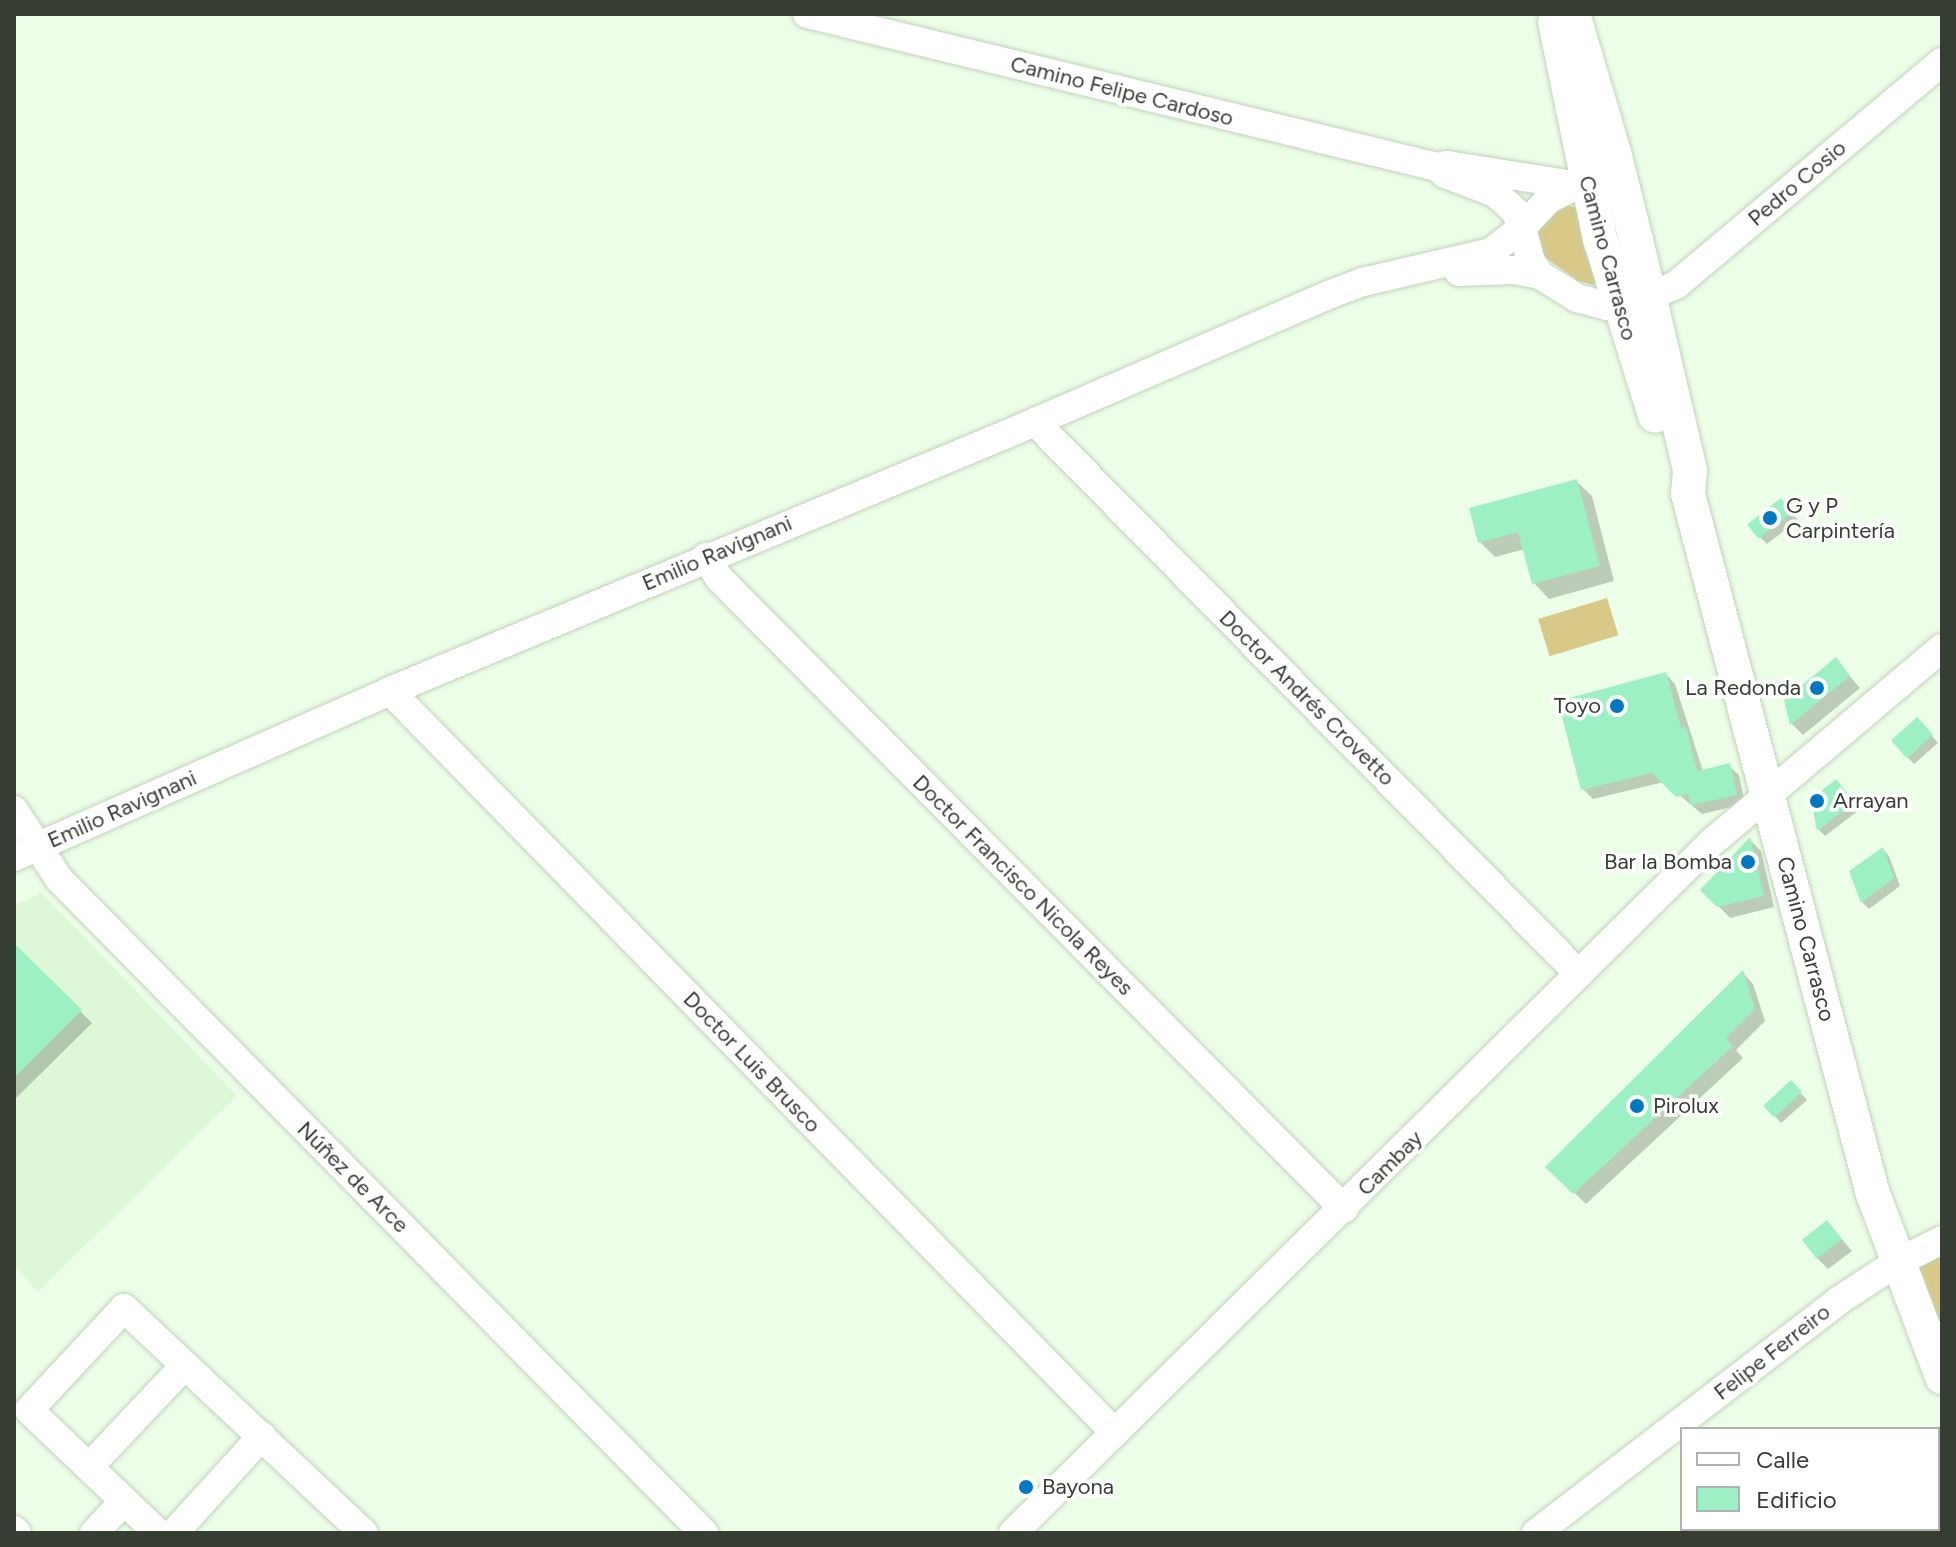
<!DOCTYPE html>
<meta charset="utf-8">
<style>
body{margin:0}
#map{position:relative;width:1956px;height:1547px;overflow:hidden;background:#edfee8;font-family:Figtree,sans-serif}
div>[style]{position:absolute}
.built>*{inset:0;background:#def8d7}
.green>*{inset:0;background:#d8c988;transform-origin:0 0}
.shadow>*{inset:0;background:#0003}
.building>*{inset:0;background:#9cf0c4;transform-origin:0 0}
.roads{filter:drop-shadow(0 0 2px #c0d4ba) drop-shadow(0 0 2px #c0d4ba)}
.minor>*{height:28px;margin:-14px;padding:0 14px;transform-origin:14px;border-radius:14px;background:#fff}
.major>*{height:34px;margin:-17px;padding:0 17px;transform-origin:17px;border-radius:17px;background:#fff}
.dots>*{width:22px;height:22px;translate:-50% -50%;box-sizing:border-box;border:4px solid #fff;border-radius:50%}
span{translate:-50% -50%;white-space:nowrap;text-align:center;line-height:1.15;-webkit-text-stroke:7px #fff;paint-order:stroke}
.street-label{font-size:22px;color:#363e34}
.poi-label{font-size:22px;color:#363e34}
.left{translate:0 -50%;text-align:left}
.right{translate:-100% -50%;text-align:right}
.frame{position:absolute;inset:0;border:16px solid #363e34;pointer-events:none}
.legend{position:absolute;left:1680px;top:1427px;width:260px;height:104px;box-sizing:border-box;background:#fff;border:2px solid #afb2ae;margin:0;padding:10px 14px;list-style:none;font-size:24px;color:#363e34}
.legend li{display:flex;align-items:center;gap:16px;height:40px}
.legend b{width:40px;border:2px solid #afb2ae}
</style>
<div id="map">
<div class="built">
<i style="clip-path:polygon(42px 893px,237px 1096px,38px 1292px,14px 1266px,14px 905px)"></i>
</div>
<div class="green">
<i style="clip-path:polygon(1568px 205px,1577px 208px,1596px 282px,1593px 285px,1578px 281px,1539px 253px,1535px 224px,1538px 218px)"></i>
<i style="left:1607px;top:598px;width:39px;height:72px;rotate:73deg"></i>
<i style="clip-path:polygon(1942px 1248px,1942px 1336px,1916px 1263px)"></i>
</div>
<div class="shadow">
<i style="clip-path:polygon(1576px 481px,1592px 496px,1614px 581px,1549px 599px,1534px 583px,1525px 549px,1495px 557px,1480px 542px)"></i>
<i style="clip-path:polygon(1788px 508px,1798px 520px,1767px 544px,1760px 537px)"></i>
<i style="clip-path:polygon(1836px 660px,1860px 688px,1803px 735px,1792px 724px,1786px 701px)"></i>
<i style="clip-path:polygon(1666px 674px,1675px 684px,1703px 771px,1729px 766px,1739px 775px,1745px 804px,1702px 814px,1664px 782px,1593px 799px,1583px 789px)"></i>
<i style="clip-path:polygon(1924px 727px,1938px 743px,1914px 764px,1907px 757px)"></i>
<i style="clip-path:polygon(1843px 789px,1859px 810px,1825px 836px,1819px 830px)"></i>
<i style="clip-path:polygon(1750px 840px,1761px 851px,1774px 907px,1730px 918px,1703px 890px)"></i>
<i style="clip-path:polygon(1883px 849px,1889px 856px,1900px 886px,1869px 909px,1862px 902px,1852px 872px)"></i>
<i style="clip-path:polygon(20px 952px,92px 1023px,14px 1100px,14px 958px)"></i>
<i style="clip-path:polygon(1743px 973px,1753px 984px,1765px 1021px,1736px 1050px,1743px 1058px,1586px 1204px,1548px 1167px)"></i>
<i style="clip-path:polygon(1797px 1089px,1807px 1100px,1781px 1123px,1765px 1105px)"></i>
<i style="clip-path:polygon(1827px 1222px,1852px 1251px,1828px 1269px,1817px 1258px)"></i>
</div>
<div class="building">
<i style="clip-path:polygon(1577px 479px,1600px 566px,1532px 584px,1518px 532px,1478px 543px,1469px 508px)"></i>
<i style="left:1781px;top:498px;width:18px;height:43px;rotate:52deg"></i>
<i style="clip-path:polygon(1836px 657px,1850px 676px,1790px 725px,1784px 700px)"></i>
<i style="clip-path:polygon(1666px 672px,1681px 728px,1686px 727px,1697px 771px,1730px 763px,1737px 795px,1691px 805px,1688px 794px,1676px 797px,1652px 773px,1581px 790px,1558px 701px)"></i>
<i style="left:1917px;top:717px;width:24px;height:35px;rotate:48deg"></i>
<i style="clip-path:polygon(1836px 779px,1854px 802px,1817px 831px,1811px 799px)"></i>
<i style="clip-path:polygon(1750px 837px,1764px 896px,1717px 907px,1700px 890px)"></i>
<i style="clip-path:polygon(1883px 847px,1894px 878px,1861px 903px,1849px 871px)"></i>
<i style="clip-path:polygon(14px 943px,82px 1010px,14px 1078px)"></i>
<i style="clip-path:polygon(1743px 970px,1755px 1009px,1726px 1038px,1733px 1046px,1573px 1194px,1545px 1167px)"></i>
<i style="left:1791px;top:1080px;width:16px;height:38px;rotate:47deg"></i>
<i style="left:1827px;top:1220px;width:24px;height:32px;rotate:52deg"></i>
</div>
<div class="roads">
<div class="minor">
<i style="left:807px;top:14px;width:648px;rotate:13.65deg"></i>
<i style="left:1437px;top:167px;width:10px;rotate:-11deg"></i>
<i style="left:1447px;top:165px;width:128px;rotate:9deg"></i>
<i style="left:1578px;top:184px;width:34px;rotate:152deg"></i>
<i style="left:1548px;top:200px;width:38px;rotate:133deg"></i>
<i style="left:1522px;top:228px;width:34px;rotate:75deg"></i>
<i style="left:1531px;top:261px;width:17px;rotate:57deg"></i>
<i style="left:1540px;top:275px;width:44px;rotate:31.9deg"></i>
<i style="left:1577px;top:298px;width:30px;rotate:15deg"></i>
<i style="left:1606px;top:306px;width:26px;rotate:-4deg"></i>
<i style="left:1632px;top:304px;width:48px;rotate:-23.4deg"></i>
<i style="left:1676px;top:285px;width:347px;rotate:-40deg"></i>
<i style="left:1459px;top:272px;width:54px;rotate:-2.1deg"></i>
<i style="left:1513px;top:270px;width:27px;rotate:10deg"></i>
<i style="left:1035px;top:422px;width:775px;rotate:45.42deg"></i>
<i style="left:706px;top:557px;width:25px;rotate:58deg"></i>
<i style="left:719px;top:578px;width:888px;rotate:45.27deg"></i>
<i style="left:390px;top:691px;width:1037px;rotate:45.66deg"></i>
<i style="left:14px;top:810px;width:82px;rotate:56.9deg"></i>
<i style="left:59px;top:879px;width:919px;rotate:45.4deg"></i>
<i style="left:14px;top:857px;width:411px;rotate:-23.8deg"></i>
<i style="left:390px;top:691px;width:668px;rotate:-22.61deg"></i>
<i style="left:1007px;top:434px;width:353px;rotate:-23.4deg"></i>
<i style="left:1331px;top:294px;width:34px;rotate:-21deg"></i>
<i style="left:1363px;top:282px;width:131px;rotate:-13.2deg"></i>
<i style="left:1491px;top:252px;width:39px;rotate:-38deg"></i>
<i style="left:1522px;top:228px;width:18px;rotate:-112deg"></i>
<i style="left:1515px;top:211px;width:27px;rotate:-138deg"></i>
<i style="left:1495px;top:193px;width:53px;rotate:-159.2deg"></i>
<i style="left:1445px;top:174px;width:11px;rotate:-139deg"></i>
<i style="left:89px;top:1467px;width:140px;rotate:-46.7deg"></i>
<i style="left:14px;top:1530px;width:4px;rotate:45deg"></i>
<i style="left:94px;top:1533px;width:44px;rotate:-46.8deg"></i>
<i style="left:158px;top:1533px;width:178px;rotate:-136.4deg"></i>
<i style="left:29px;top:1410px;width:139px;rotate:-47deg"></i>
<i style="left:124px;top:1308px;width:329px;rotate:43.2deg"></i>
<i style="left:174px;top:1533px;width:131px;rotate:-47.8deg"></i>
<i style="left:1013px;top:1533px;width:981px;rotate:-44.67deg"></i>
<i style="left:1711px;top:843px;width:302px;rotate:-40.2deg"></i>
<i style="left:1536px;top:1533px;width:381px;rotate:-37.5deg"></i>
<i style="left:1838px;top:1301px;width:69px;rotate:-33.2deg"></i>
<i style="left:1896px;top:1263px;width:51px;rotate:-26.6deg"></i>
</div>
<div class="major">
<i style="left:1573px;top:14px;width:144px;rotate:73.5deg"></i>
<i style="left:1614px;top:152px;width:91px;rotate:76deg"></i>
<i style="left:1636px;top:240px;width:237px;rotate:76.8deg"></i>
<i style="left:1690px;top:471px;width:23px;rotate:95deg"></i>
<i style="left:1688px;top:494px;width:724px;rotate:75.2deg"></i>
<i style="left:1873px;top:1194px;width:196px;rotate:69.3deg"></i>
<i style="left:1555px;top:22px;width:222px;rotate:78.3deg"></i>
<i style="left:1600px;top:239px;width:185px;rotate:72.7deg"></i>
</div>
</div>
<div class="dots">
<i style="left:1770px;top:518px;background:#0078c1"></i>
<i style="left:1817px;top:688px;background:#0078c1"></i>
<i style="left:1617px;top:706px;background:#0078c1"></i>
<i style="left:1817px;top:801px;background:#0078c1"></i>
<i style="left:1748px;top:862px;background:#0078c1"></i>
<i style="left:1637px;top:1106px;background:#0078c1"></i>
<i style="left:1026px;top:1487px;background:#0078c1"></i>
</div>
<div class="street-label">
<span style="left:1122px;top:91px;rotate:14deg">Camino Felipe Cardoso</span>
<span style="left:1797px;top:183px;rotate:-40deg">Pedro Cosio</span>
<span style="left:1608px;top:258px;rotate:75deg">Camino Carrasco</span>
<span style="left:717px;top:553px;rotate:-23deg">Emilio Ravignani</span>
<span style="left:1307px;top:698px;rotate:45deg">Doctor Andrés Crovetto</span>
<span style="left:122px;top:809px;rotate:-24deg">Emilio Ravignani</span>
<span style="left:1023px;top:885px;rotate:45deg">Doctor Francisco Nicola Reyes</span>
<span style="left:1806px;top:939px;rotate:75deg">Camino Carrasco</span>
<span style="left:752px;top:1062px;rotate:46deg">Doctor Luis Brusco</span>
<span style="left:1390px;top:1163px;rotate:-45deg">Cambay</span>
<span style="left:353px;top:1177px;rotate:45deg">Núñez de Arce</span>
<span style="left:1772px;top:1352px;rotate:-38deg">Felipe Ferreiro</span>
</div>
<div class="poi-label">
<span class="left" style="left:1786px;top:518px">G y P<br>Carpintería</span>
<span class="right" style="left:1801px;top:688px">La Redonda</span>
<span class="right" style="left:1601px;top:706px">Toyo</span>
<span class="left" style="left:1833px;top:801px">Arrayan</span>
<span class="right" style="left:1732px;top:862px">Bar la Bomba</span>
<span class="left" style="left:1653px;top:1106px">Pirolux</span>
<span class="left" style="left:1042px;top:1487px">Bayona</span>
</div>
<div class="frame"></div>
<ul class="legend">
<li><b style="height:10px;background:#fff"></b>Calle</li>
<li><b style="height:22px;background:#9cf0c4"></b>Edificio</li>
</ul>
</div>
